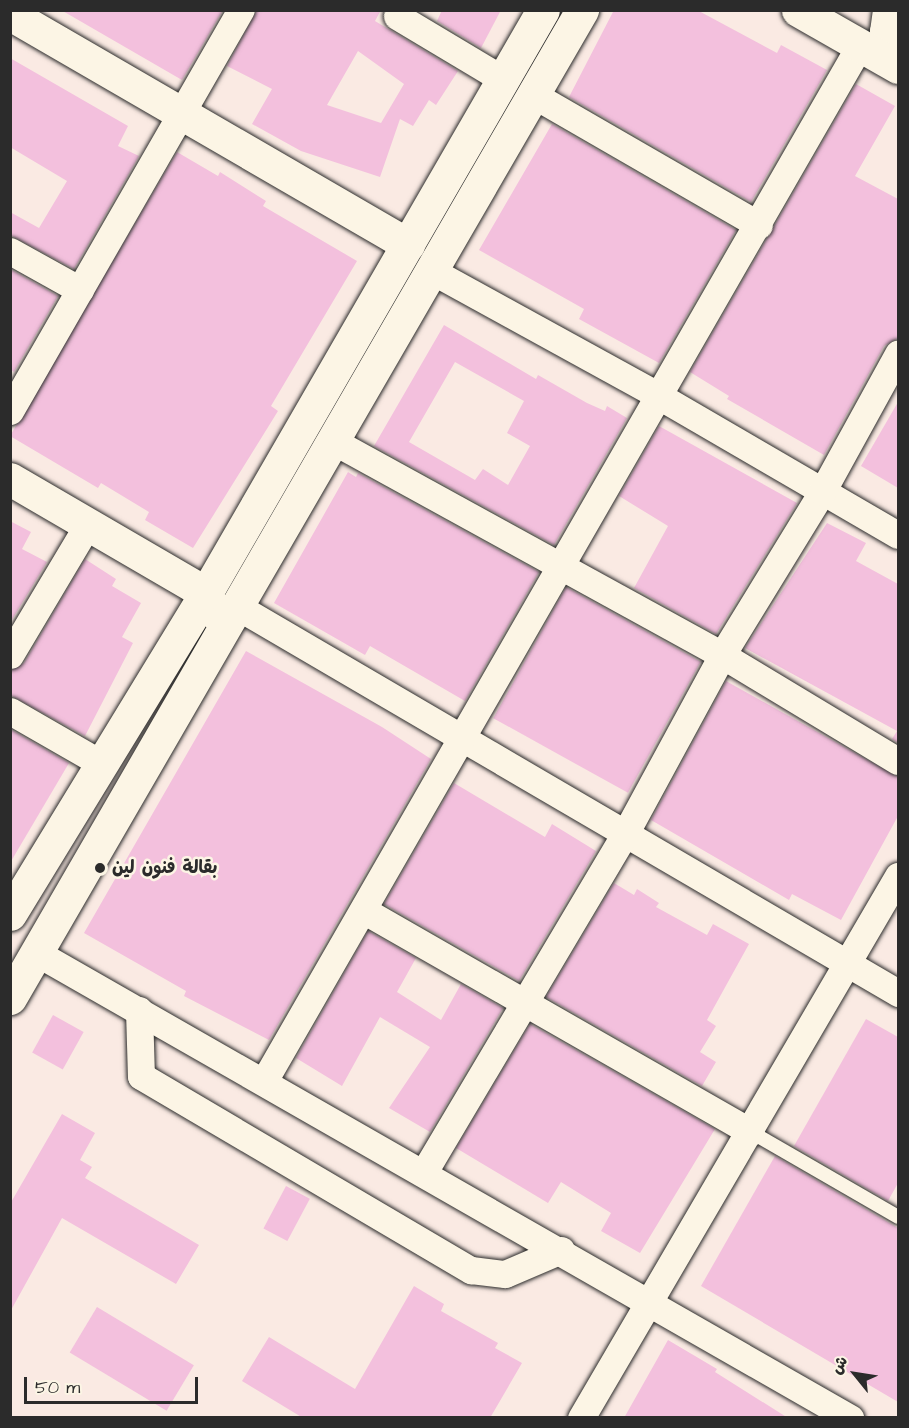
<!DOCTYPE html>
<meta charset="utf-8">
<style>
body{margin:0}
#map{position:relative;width:909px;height:1428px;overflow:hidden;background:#faeae3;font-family:"Architects Daughter","Playpen Sans Arabic",sans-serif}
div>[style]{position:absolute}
.building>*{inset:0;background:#f3c0dd;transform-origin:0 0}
.roads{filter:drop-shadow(0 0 2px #2b2b2b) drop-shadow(0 0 2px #2b2b2b)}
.lane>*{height:14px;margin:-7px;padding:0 7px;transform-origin:7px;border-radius:7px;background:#fcf5e5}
.street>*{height:27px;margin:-13.5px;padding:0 13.5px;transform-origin:13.5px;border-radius:13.5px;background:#fcf5e5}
.secondary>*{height:33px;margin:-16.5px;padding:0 16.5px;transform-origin:16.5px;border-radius:16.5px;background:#fcf5e5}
.dots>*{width:16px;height:16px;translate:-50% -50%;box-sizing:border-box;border:3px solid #fcf5e5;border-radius:50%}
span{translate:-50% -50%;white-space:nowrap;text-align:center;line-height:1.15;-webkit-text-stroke:5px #fcf5e5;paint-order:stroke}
.poi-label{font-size:18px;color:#2b2b2b;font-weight:700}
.left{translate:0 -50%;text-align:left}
.frame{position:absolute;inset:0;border:12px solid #2b2b2b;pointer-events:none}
.north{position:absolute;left:825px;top:1344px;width:60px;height:60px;-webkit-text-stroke:4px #fcf5e5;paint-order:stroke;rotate:300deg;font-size:16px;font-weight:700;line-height:24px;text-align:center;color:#2b2b2b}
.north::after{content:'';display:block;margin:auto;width:21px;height:27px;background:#2b2b2b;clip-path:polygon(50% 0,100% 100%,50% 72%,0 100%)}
.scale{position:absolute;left:24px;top:1377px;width:174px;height:27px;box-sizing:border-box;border:3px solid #2b2b2b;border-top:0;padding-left:8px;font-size:18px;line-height:21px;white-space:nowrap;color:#2b2b2b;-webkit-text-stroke:4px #fcf5e5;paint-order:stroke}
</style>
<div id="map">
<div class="building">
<i style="clip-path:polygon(61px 10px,223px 10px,182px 80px)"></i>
<i style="clip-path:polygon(evenodd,257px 10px,381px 10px,375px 21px,458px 71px,436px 105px,429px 100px,413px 126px,400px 119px,380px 177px,301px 151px,252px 124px,272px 89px,227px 66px,257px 10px,358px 51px,404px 84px,381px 123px,327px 105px,358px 51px)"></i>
<i style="clip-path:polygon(442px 10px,501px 10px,481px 48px,437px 21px)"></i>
<i style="clip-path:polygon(614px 10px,697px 10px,777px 53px,781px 45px,827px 70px,751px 202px,569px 97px)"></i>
<i style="clip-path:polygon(10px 58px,128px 126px,118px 146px,139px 156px,74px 269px,10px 235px,10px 212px,39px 228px,67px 181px,10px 147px)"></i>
<i style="clip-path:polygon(856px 84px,895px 106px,855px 176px,898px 199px,898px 338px,884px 346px,824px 455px,727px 399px,729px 396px,690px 372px)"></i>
<i style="clip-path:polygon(552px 124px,736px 230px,659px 363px,579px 319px,584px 309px,479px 250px)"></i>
<i style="clip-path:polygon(177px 152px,218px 176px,220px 172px,266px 201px,263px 206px,357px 261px,271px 406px,278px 411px,193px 548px,145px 520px,149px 512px,101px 483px,98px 488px,10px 436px)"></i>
<i style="clip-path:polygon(10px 269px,58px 296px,14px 372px,10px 369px)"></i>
<i style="clip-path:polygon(evenodd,444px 325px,536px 379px,538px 375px,587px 403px,605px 411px,607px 406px,627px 418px,554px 545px,374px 446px,444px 325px,455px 362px,524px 401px,507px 433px,530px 446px,508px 485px,483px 469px,475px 480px,409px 442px,455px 362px)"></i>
<i style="clip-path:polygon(898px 402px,898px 488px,861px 466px)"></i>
<i style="clip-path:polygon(659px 426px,797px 503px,716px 634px,634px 588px,668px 526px,619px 496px)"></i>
<i style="clip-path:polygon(348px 472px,356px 477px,358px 473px,539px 572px,465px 701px,370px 646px,365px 655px,274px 603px)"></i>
<i style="clip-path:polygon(10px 521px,31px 532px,22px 549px,47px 562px,10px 623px)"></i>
<i style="clip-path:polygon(827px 523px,866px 543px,856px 561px,898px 584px,898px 743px,892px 739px,897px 731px,745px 648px)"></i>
<i style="clip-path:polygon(85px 559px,116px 579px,112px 586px,141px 603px,122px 637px,133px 643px,85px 736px,10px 695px,10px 671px,24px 663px)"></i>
<i style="left:566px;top:587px;width:154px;height:150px;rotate:29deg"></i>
<i style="clip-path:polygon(246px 651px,382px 727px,431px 759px,269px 1040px,184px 996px,186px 991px,84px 933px)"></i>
<i style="clip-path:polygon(726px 681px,898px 777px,898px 816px,841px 920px,792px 894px,789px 900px,651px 820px)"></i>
<i style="clip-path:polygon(10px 729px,69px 763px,10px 863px)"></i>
<i style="clip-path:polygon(454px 783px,545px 837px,552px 824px,596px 851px,519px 981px,384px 904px)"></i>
<i style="clip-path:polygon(614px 883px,634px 895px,637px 889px,659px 903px,656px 907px,707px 935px,713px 924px,749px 944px,707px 1020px,716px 1026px,700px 1052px,716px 1062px,702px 1086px,546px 997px)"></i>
<i style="clip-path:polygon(368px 931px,416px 958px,397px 992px,441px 1020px,461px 984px,503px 1008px,430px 1132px,389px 1108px,430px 1047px,380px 1017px,342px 1086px,296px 1058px)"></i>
<i style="left:53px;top:1015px;width:35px;height:43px;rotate:29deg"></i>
<i style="clip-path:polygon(866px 1019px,898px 1037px,898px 1183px,888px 1201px,794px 1146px)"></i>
<i style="clip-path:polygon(530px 1024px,715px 1129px,640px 1253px,601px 1231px,611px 1213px,561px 1182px,548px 1203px,456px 1148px)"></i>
<i style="clip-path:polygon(62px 1114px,95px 1133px,80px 1160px,92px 1167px,85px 1178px,199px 1245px,176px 1284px,62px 1218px,10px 1312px,10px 1204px)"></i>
<i style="clip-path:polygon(775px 1156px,898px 1228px,898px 1402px,701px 1286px)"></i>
<i style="left:286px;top:1186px;width:27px;height:48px;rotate:28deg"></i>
<i style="clip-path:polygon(414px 1286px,444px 1304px,441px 1311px,498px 1343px,495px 1348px,522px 1363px,490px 1418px,303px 1418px,242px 1381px,269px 1337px,355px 1389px)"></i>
<i style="left:97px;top:1307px;width:113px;height:53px;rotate:31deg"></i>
<i style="clip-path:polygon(668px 1340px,717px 1369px,715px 1372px,788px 1418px,624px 1418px)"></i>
</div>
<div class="roads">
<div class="lane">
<i style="left:751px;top:1132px;width:170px;rotate:30deg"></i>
</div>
<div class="street">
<i style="left:886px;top:10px;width:21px;rotate:98deg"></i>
<i style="left:883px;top:31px;width:29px;rotate:80deg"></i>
<i style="left:397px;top:16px;width:125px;rotate:30.9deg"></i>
<i style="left:532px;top:94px;width:262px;rotate:30deg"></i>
<i style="left:10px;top:251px;width:80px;rotate:29.1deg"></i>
<i style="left:432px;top:271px;width:259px;rotate:28.8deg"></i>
<i style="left:659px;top:396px;width:276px;rotate:30.2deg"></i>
<i style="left:10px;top:411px;width:463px;rotate:-60.1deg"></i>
<i style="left:333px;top:441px;width:444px;rotate:28.8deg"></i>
<i style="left:722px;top:655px;width:205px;rotate:31.1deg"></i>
<i style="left:238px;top:607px;width:765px;rotate:30.32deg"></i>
<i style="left:10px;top:655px;width:152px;rotate:-59.2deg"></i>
<i style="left:10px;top:711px;width:106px;rotate:29.9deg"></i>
<i style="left:363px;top:910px;width:447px;rotate:29.8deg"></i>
<i style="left:37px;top:953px;width:937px;rotate:29.77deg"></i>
<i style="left:139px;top:1010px;width:66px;rotate:88.3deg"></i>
<i style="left:141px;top:1076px;width:383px;rotate:30.5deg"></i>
<i style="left:471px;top:1270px;width:34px;rotate:7deg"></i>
<i style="left:505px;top:1274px;width:61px;rotate:-23.2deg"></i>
<i style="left:264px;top:1081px;width:1195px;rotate:-60.09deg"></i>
<i style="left:424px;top:1172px;width:393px;rotate:-59.3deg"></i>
<i style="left:625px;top:834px;width:204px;rotate:-61.5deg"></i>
<i style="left:722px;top:655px;width:191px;rotate:-58.5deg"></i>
<i style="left:822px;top:492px;width:158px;rotate:-61.2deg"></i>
<i style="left:581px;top:1418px;width:628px;rotate:-59.68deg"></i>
</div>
<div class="secondary">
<i style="left:798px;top:10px;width:115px;rotate:29.7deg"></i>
<i style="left:10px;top:14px;width:460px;rotate:30.1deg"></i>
<i style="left:10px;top:479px;width:227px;rotate:30.2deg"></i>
<i style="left:206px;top:593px;width:21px;rotate:67deg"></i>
<i style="left:10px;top:914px;width:376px;rotate:-58.6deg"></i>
<i style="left:206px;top:593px;width:673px;rotate:-59.97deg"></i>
<i style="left:10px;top:998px;width:1142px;rotate:-59.93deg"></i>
</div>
</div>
<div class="dots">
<i style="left:100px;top:868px;background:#2b2b2b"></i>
</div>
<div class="poi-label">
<span class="left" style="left:112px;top:868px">بقالة فنون لين</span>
</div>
<div class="frame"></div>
<div class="north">ش</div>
<div class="scale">50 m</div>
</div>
